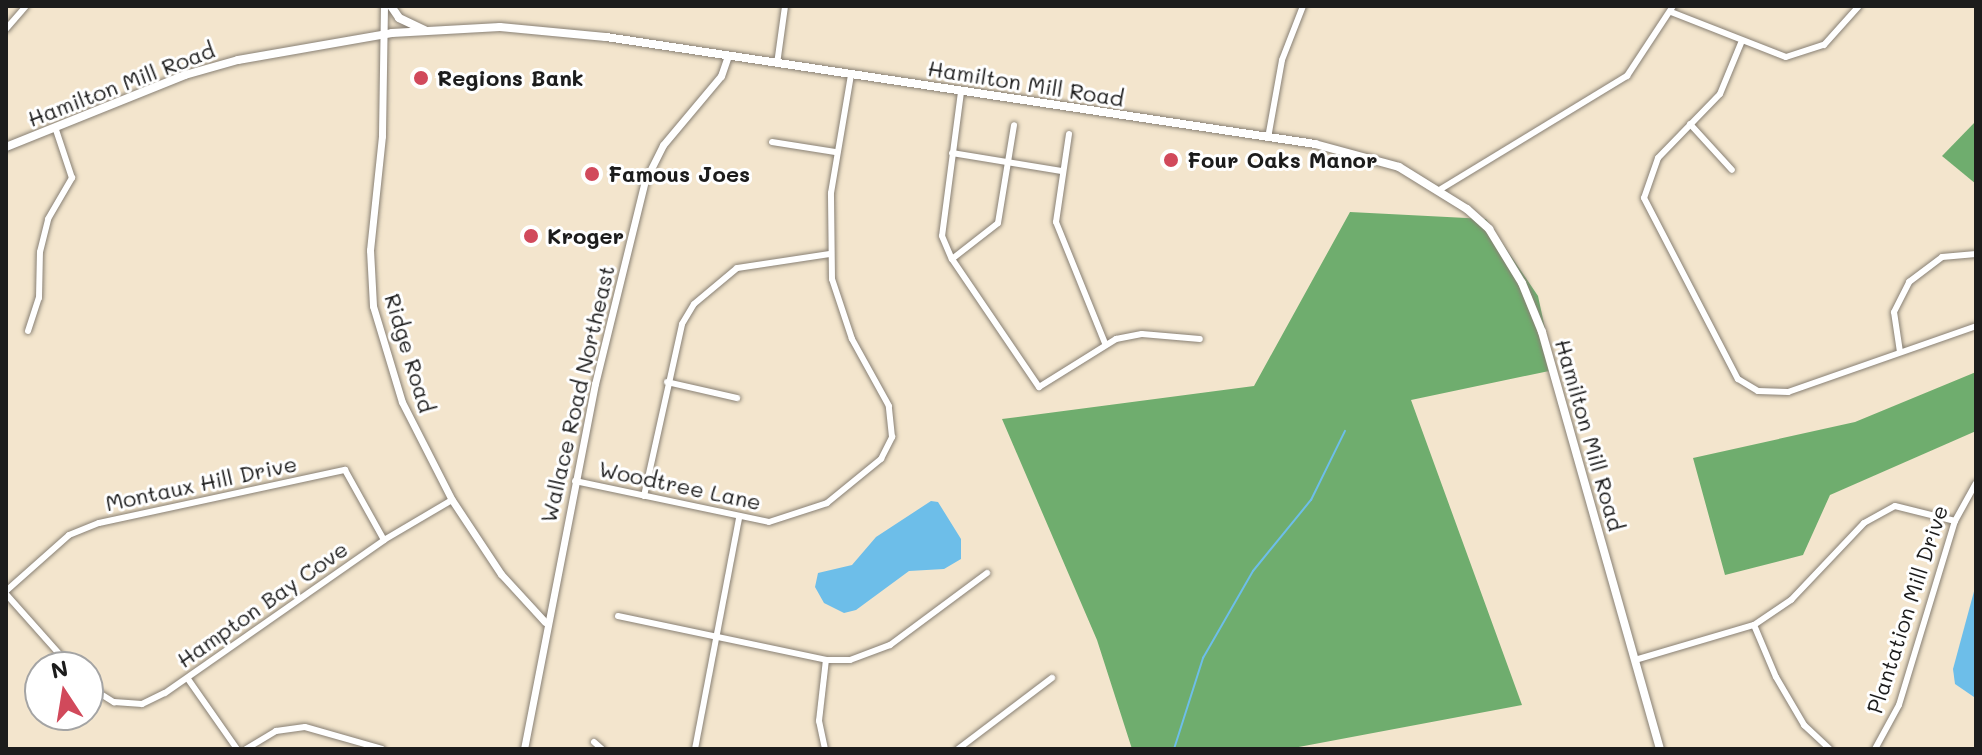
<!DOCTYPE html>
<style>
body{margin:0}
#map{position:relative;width:1982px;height:755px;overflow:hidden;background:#f3e5cd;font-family:Mali,sans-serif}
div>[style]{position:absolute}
.forest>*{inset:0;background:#6fad6e}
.water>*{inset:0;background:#6dbee9}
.stream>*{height:2px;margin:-1px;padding:0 1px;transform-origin:1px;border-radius:1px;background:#6dbee9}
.roads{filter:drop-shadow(0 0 2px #888074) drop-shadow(0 0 2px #888074)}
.minor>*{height:6px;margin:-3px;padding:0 3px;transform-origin:3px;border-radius:3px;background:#fff}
.tertiary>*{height:7px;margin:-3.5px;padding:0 3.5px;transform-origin:3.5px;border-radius:3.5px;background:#fff}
.secondary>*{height:8px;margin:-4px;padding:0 4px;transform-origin:4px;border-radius:4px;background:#fff}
.dots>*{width:22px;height:22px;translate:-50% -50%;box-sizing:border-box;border:4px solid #fff;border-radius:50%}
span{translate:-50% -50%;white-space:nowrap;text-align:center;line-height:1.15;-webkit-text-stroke:6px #fff;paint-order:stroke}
.poi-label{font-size:22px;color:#1c1c1c;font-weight:700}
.left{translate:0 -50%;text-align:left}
.street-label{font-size:22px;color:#1c1c1c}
.frame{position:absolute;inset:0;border:8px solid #1c1c1c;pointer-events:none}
.north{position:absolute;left:24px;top:651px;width:80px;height:80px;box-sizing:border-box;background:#fff;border:2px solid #a4a4a4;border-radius:50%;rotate:348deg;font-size:22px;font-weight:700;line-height:32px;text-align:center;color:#1c1c1c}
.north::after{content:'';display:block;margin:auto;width:28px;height:36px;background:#d1495b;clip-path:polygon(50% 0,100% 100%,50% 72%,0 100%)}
</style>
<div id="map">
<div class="forest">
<i style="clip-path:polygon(1976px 121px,1976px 184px,1942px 156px)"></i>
<i style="clip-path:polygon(1350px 212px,1486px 219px,1538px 296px,1554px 370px,1411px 400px,1522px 705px,1288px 749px,1132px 749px,1097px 640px,1002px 419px,1254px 386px)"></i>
<i style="clip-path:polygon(1976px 372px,1976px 431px,1830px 495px,1803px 555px,1725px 575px,1693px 458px,1855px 422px)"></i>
</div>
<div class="water">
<i style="clip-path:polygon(931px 501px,938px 502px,961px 539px,961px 559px,944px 569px,909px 571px,856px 610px,844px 613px,824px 603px,815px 587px,818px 573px,852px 565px,876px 537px)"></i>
<i style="clip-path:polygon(1976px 584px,1976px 696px,1974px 697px,1955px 684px,1953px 669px)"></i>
</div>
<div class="stream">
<i style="left:1174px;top:749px;width:96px;rotate:-72.3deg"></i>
<i style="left:1203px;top:658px;width:100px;rotate:-60.1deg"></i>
<i style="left:1253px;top:571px;width:92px;rotate:-50.8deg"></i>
<i style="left:1311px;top:500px;width:77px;rotate:-63.8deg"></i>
</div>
<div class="roads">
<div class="minor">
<i style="left:1671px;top:12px;width:123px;rotate:21.4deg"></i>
<i style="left:1786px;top:57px;width:40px;rotate:-18deg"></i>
<i style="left:1824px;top:45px;width:52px;rotate:-48.1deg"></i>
<i style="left:6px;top:29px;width:30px;rotate:-49deg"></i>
<i style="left:1741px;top:43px;width:55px;rotate:112.4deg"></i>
<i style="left:1720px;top:94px;width:89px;rotate:134.1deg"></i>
<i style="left:1658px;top:158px;width:42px;rotate:109.3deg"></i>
<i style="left:1644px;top:198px;width:204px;rotate:62.6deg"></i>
<i style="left:1738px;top:379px;width:23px;rotate:31deg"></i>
<i style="left:1758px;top:391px;width:30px;rotate:2deg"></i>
<i style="left:1788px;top:392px;width:199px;rotate:-19.3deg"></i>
<i style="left:777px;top:64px;width:59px;rotate:-82.1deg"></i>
<i style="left:961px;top:92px;width:145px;rotate:97.5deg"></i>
<i style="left:942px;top:236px;width:25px;rotate:67deg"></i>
<i style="left:952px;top:259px;width:155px;rotate:55.8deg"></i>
<i style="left:1039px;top:387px;width:91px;rotate:-31.9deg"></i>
<i style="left:1116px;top:339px;width:26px;rotate:-11deg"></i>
<i style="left:1142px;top:334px;width:58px;rotate:4.9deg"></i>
<i style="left:1690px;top:124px;width:62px;rotate:47.6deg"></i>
<i style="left:1069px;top:134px;width:89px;rotate:98.4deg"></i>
<i style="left:1056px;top:222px;width:131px;rotate:68deg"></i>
<i style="left:1268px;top:138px;width:79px;rotate:-79.8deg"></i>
<i style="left:1282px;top:60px;width:58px;rotate:-68.7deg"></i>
<i style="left:772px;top:142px;width:64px;rotate:9deg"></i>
<i style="left:952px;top:153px;width:111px;rotate:9.3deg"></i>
<i style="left:1441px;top:189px;width:218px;rotate:-31.3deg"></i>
<i style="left:1627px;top:76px;width:84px;rotate:-56.7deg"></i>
<i style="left:952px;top:259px;width:58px;rotate:-38deg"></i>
<i style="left:998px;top:223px;width:99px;rotate:-80.7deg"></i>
<i style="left:28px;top:331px;width:35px;rotate:-72deg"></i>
<i style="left:39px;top:298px;width:46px;rotate:-88.8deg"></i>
<i style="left:40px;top:252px;width:34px;rotate:-76deg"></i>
<i style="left:48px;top:219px;width:48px;rotate:-59.7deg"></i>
<i style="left:72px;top:178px;width:54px;rotate:-108.4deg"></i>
<i style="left:1900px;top:352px;width:40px;rotate:-98.5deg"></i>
<i style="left:1894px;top:312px;width:34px;rotate:-63deg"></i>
<i style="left:1909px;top:282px;width:41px;rotate:-37.1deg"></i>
<i style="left:1942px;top:257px;width:34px;rotate:-5deg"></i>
<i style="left:667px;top:382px;width:72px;rotate:12.9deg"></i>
<i style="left:575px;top:481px;width:198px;rotate:11.9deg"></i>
<i style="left:769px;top:522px;width:61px;rotate:-18.1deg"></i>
<i style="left:827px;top:503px;width:70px;rotate:-39.2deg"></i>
<i style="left:881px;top:459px;width:25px;rotate:-63deg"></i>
<i style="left:892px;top:437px;width:31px;rotate:-96deg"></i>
<i style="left:889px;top:406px;width:77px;rotate:-118.9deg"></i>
<i style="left:852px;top:339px;width:63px;rotate:-108.4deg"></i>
<i style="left:832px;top:279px;width:86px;rotate:-90.7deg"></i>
<i style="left:831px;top:193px;width:120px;rotate:-80.4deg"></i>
<i style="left:644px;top:496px;width:176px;rotate:-77.5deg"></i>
<i style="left:682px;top:324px;width:23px;rotate:-59deg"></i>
<i style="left:694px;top:304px;width:56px;rotate:-39.9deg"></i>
<i style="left:737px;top:268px;width:94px;rotate:-8.6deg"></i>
<i style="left:6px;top:591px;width:84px;rotate:-41.6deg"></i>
<i style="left:69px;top:535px;width:32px;rotate:-22deg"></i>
<i style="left:99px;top:523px;width:252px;rotate:-12.2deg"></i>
<i style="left:345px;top:470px;width:80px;rotate:60.9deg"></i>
<i style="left:6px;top:594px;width:98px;rotate:48.3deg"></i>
<i style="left:618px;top:616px;width:213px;rotate:11.9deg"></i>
<i style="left:826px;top:660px;width:24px"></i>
<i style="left:850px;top:660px;width:43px;rotate:-20.6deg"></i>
<i style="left:890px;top:645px;width:121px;rotate:-36.6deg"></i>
<i style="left:1754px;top:625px;width:56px;rotate:67.1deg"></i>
<i style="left:1776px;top:677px;width:56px;rotate:59.7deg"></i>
<i style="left:1804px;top:725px;width:35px;rotate:43deg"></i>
<i style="left:1635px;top:660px;width:124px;rotate:-16.4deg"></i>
<i style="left:1754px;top:625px;width:45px;rotate:-34deg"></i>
<i style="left:1791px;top:600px;width:106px;rotate:-46.5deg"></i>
<i style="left:1864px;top:523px;width:35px;rotate:-29deg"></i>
<i style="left:1895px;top:506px;width:62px;rotate:14deg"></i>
<i style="left:188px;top:679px;width:85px;rotate:55deg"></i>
<i style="left:88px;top:686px;width:31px;rotate:32deg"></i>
<i style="left:114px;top:702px;width:28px;rotate:4deg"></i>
<i style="left:142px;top:704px;width:25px;rotate:-26deg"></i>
<i style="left:165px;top:693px;width:267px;rotate:-34.9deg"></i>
<i style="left:384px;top:540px;width:79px;rotate:-30.5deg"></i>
<i style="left:594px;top:742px;width:11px;rotate:41deg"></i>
<i style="left:246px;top:749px;width:35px;rotate:-31deg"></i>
<i style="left:276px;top:731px;width:29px;rotate:-8deg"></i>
<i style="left:305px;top:727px;width:80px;rotate:15.9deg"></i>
<i style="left:695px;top:749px;width:235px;rotate:-79.2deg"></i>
<i style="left:825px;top:749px;width:29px;rotate:-102deg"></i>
<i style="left:819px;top:721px;width:61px;rotate:-83.5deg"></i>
<i style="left:958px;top:749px;width:118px;rotate:-37.1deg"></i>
<i style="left:1875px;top:749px;width:50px;rotate:-61.4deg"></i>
<i style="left:1899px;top:705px;width:192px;rotate:-73.1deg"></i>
<i style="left:1955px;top:521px;width:43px;rotate:-61.1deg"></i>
</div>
<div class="tertiary">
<i style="left:384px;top:6px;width:130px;rotate:90.9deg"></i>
<i style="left:382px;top:136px;width:115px;rotate:96deg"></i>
<i style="left:370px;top:250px;width:56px;rotate:86.9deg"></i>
<i style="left:373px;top:306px;width:100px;rotate:73.2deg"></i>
<i style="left:402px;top:402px;width:110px;rotate:63deg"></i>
<i style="left:452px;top:500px;width:89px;rotate:56.5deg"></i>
<i style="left:501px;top:574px;width:65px;rotate:47.5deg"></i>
<i style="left:524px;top:749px;width:372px;rotate:-79deg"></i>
<i style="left:595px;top:384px;width:209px;rotate:-76.2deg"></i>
<i style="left:645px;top:181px;width:40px;rotate:-63.4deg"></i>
<i style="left:663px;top:145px;width:90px;rotate:-50deg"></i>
<i style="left:721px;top:76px;width:21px;rotate:-71deg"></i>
</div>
<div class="secondary">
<i style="left:391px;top:6px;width:14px;rotate:56deg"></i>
<i style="left:399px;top:18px;width:29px;rotate:25deg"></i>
<i style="left:6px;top:147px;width:193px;rotate:-21.9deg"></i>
<i style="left:185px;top:75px;width:55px;rotate:-15.8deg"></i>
<i style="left:238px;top:60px;width:156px;rotate:-9.9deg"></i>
<i style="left:392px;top:33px;width:108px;rotate:-3.2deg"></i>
<i style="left:500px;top:27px;width:106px;rotate:5.4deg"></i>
<i style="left:606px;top:37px;width:717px;rotate:8.58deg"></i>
<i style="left:1315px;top:144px;width:87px;rotate:15.3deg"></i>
<i style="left:1399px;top:167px;width:80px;rotate:31.7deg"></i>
<i style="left:1467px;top:209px;width:30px;rotate:42deg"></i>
<i style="left:1489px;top:229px;width:63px;rotate:58.6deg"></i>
<i style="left:1522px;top:283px;width:53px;rotate:67.8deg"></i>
<i style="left:1542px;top:332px;width:433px;rotate:74.2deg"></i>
</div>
</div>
<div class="dots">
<i style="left:421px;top:78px;background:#d1495b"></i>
<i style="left:1171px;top:160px;background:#d1495b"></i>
<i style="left:592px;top:174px;background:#d1495b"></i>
<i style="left:531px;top:236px;background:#d1495b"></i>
</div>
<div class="poi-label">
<span class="left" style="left:437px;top:78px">Regions Bank</span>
<span class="left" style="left:1187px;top:160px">Four Oaks Manor</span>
<span class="left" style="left:608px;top:174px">Famous Joes</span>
<span class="left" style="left:547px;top:236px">Kroger</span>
</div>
<div class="street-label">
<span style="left:1026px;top:83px;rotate:9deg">Hamilton Mill Road</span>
<span style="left:121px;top:84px;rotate:-21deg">Hamilton Mill Road</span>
<span style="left:410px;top:353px;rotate:73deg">Ridge Road</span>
<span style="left:577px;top:394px;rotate:-77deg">Wallace Road Northeast</span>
<span style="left:1590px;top:435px;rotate:74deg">Hamilton Mill Road</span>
<span style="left:201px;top:483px;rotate:-12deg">Montaux Hill Drive</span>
<span style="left:680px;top:485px;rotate:12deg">Woodtree Lane</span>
<span style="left:262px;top:604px;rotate:-35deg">Hampton Bay Cove</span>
<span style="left:1907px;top:609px;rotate:-72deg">Plantation Mill Drive</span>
</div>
<div class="frame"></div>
<div class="north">N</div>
</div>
